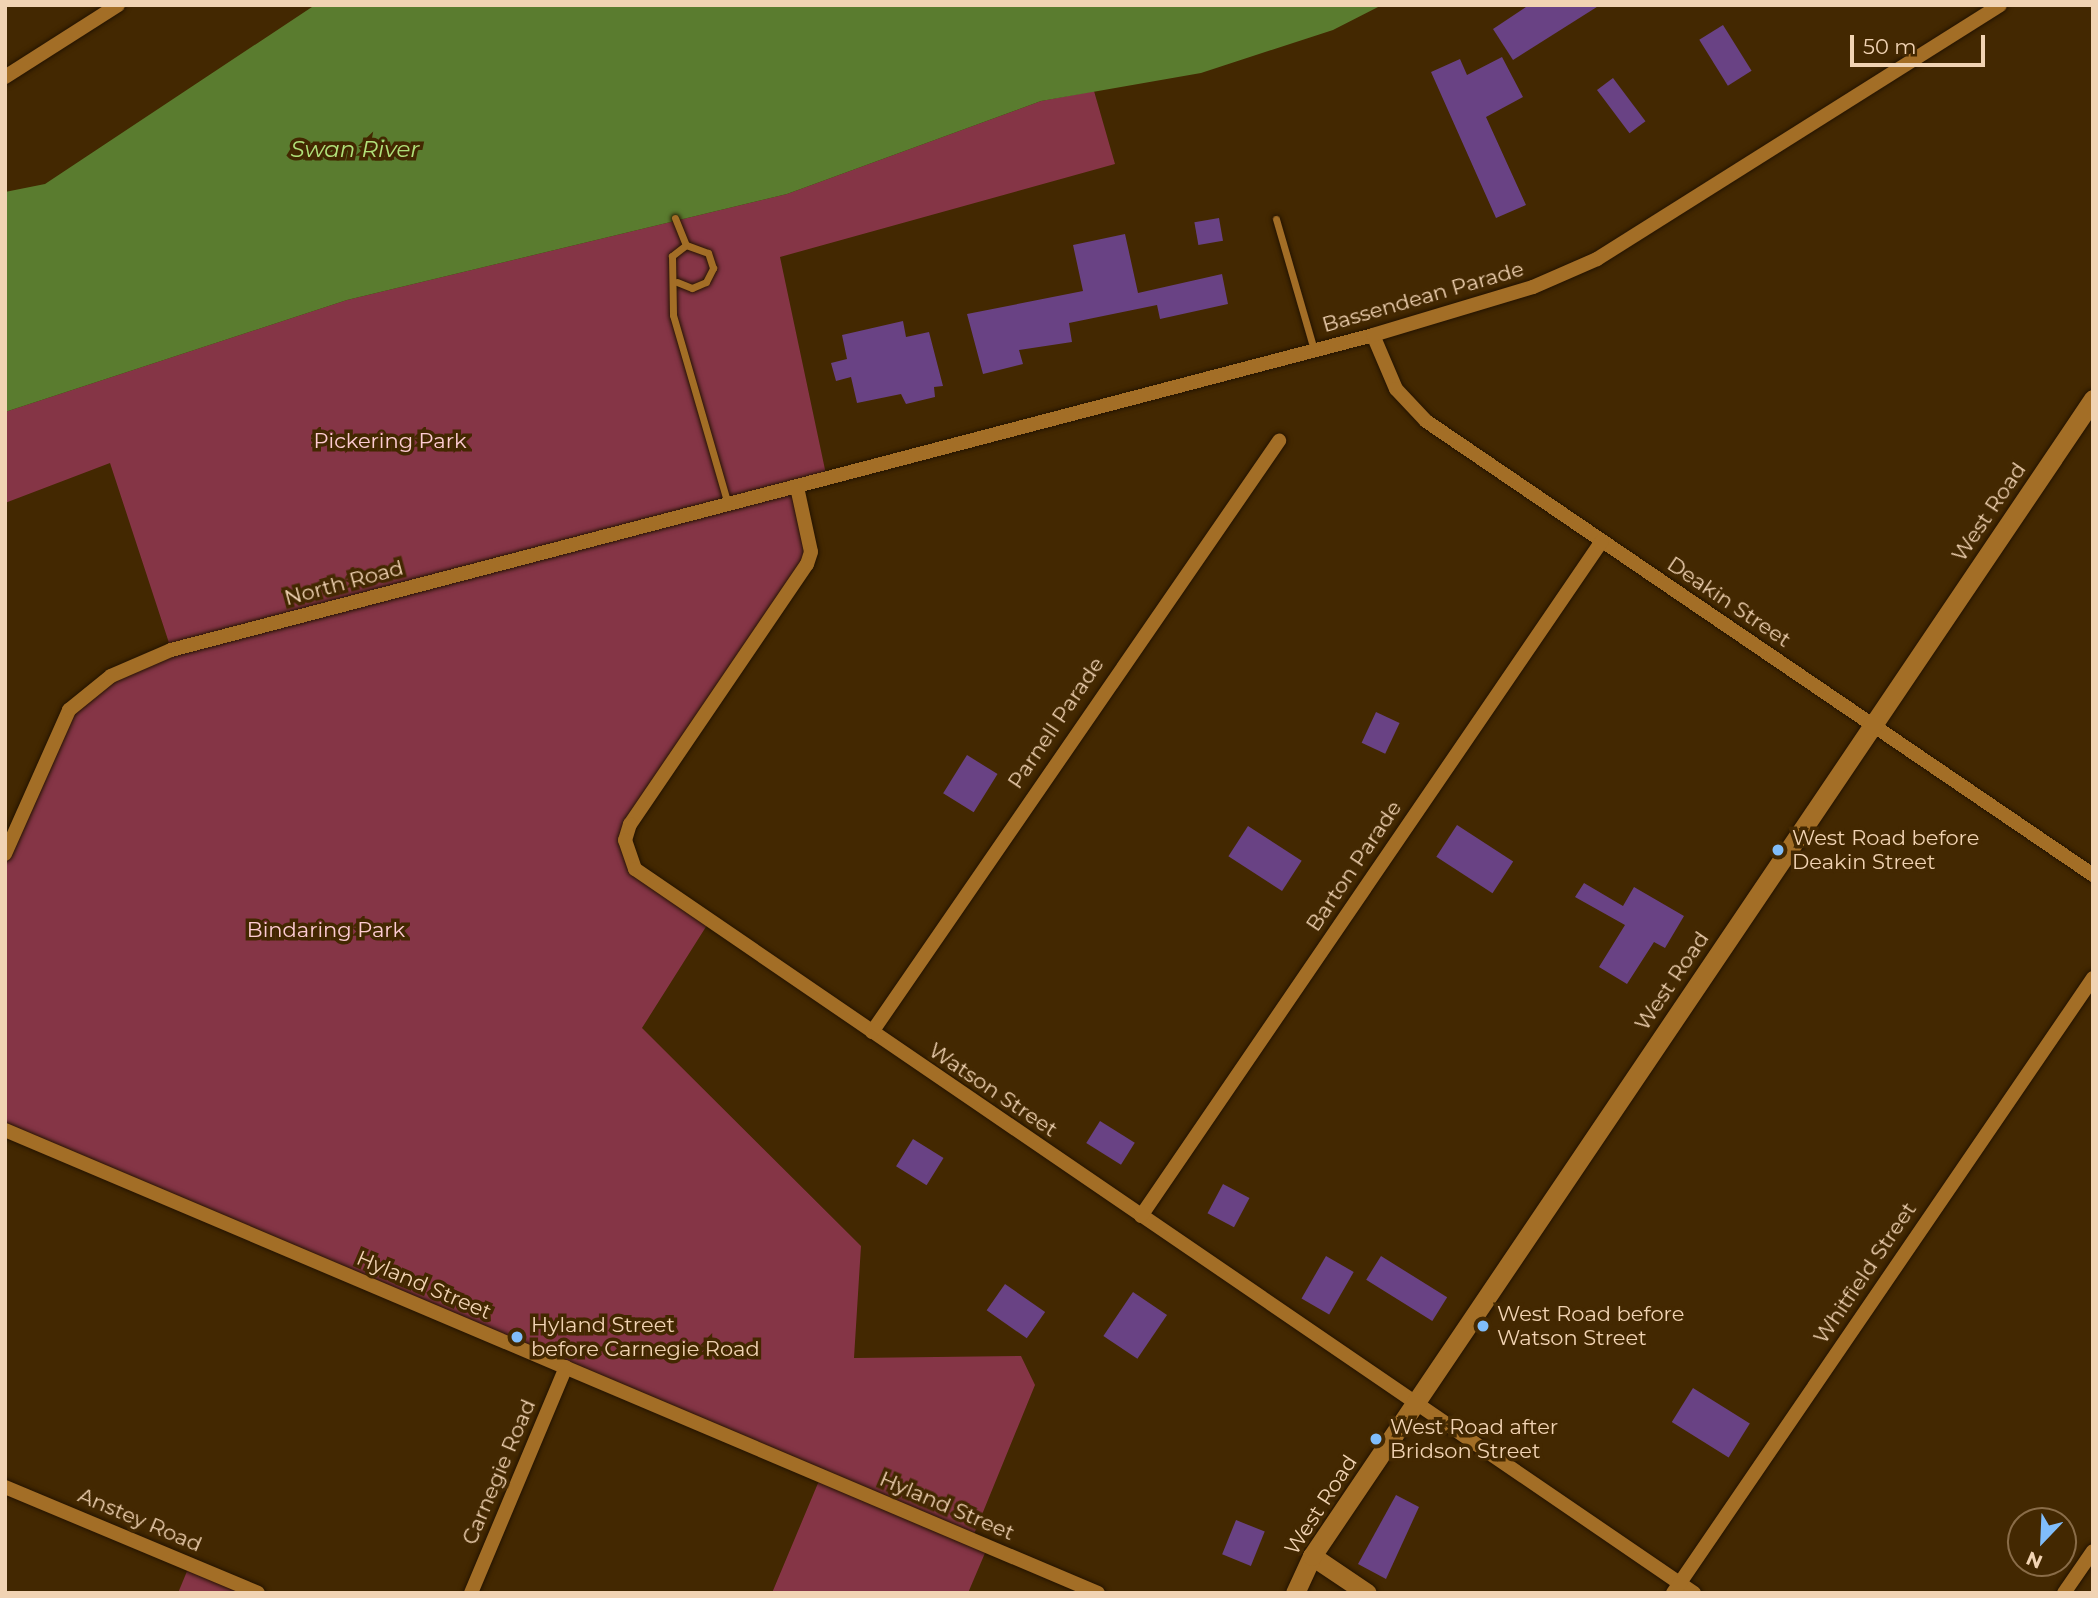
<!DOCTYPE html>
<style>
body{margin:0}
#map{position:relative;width:2098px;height:1598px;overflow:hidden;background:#432801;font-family:Montserrat,sans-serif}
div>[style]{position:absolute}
.green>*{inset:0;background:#853546}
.water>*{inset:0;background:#5a7c2f}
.building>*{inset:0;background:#694284;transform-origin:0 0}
.roads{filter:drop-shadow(0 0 2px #231300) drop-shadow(0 0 2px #231300)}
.lane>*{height:7px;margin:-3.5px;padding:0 3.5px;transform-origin:3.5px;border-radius:3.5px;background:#a36e26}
.street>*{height:14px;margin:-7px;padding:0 7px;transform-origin:7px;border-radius:7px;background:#a36e26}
.secondary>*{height:19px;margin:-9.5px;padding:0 9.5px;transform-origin:9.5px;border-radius:9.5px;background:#a36e26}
.dots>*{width:19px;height:19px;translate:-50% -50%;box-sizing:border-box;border:4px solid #432801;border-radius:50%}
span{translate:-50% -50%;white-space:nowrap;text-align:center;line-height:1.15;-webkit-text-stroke:7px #432801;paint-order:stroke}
.street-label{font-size:21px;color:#f1d3b3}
.park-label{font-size:21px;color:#feccd3}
.poi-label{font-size:21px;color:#f1d3b3}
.left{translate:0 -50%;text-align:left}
.water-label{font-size:23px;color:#b1e17a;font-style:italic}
.frame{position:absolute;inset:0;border:7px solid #f1d3b3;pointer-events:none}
.north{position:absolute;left:2007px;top:1507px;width:70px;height:70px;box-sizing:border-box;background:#432801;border:2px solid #896c48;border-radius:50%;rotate:203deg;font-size:19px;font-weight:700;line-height:28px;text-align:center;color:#f1d3b3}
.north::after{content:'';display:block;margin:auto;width:24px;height:32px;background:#80bdfa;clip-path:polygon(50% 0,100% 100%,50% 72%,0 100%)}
.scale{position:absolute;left:1850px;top:35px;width:135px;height:32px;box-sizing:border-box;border:4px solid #f1d3b3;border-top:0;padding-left:9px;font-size:21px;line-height:24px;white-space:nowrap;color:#f1d3b3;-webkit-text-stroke:5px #432801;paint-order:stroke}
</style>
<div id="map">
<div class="green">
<i style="clip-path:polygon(1094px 91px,1115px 164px,780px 257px,827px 479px,797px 487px,811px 552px,630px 824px,627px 857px,709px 922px,642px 1028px,861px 1246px,854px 1358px,1021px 1356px,1035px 1385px,972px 1539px,988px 1546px,968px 1593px,772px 1593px,821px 1476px,5px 1130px,5px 854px,79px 699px,171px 649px,110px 463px,5px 503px,5px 412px,347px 300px,787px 194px,1041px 101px)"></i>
<i style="clip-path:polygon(190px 1564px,258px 1593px,178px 1593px)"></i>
</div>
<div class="water">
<i style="clip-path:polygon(315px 5px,1382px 5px,1333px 30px,1201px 73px,1041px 101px,787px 194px,347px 300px,5px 412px,5px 192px,45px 184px)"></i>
</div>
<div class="building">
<i style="clip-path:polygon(1529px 5px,1600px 5px,1513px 60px,1493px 29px)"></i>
<i style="left:1723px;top:25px;width:54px;height:28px;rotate:58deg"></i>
<i style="clip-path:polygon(1502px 57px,1523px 97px,1486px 117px,1526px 205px,1496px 218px,1431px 72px,1460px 59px,1467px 75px)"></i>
<i style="left:1613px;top:78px;width:54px;height:20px;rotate:53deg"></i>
<i style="left:1219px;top:218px;width:23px;height:25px;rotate:80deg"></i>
<i style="clip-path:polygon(1125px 234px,1138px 293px,1222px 274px,1228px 304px,1160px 319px,1157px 305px,1069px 323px,1072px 342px,1019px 350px,1023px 364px,983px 374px,967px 314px,1083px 291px,1073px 245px)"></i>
<i style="clip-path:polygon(903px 321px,906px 337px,929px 332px,943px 386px,934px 387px,935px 397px,906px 404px,901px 394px,857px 403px,851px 377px,836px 381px,831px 363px,847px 359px,842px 335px)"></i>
<i style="left:1376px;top:712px;width:26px;height:34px;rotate:25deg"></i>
<i style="left:967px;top:755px;width:36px;height:45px;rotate:32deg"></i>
<i style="left:1457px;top:825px;width:67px;height:38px;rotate:33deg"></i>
<i style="left:1248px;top:826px;width:64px;height:36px;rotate:33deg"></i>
<i style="clip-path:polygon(1584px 883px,1623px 906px,1634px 887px,1684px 916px,1665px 948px,1654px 942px,1627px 984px,1599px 967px,1625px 925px,1575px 897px)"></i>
<i style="left:1100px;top:1121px;width:41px;height:26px;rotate:32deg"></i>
<i style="left:913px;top:1139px;width:36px;height:32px;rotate:32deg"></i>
<i style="left:1223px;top:1184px;width:30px;height:33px;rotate:28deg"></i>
<i style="left:1326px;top:1256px;width:32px;height:49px;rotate:30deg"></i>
<i style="left:1381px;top:1256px;width:78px;height:28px;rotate:32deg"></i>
<i style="left:1005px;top:1284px;width:49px;height:32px;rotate:35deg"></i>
<i style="left:1133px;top:1292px;width:41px;height:53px;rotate:34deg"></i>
<i style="left:1693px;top:1388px;width:67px;height:40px;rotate:32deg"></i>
<i style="clip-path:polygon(1396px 1495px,1419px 1507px,1386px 1579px,1358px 1564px)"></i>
<i style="left:1236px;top:1520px;width:31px;height:37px;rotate:22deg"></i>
</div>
<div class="roads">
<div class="lane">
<i style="left:675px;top:218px;width:29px;rotate:68deg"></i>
<i style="left:1276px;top:219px;width:136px;rotate:73.8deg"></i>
<i style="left:677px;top:282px;width:16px;rotate:22deg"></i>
<i style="left:692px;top:288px;width:15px;rotate:-23deg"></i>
<i style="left:706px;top:282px;width:16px;rotate:-63deg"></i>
<i style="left:713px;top:268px;width:16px;rotate:-108deg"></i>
<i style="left:708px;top:253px;width:23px;rotate:-160deg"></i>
<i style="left:686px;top:245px;width:18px;rotate:142deg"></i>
<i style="left:672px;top:256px;width:59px;rotate:89deg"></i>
<i style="left:673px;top:315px;width:197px;rotate:73.8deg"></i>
</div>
<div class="street">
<i style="left:5px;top:77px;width:134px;rotate:-32.5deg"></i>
<i style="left:1373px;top:335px;width:59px;rotate:66.9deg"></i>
<i style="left:1396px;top:389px;width:44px;rotate:46.8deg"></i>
<i style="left:1426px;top:421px;width:807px;rotate:34.24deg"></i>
<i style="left:797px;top:487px;width:66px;rotate:77.8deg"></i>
<i style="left:811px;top:552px;width:13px;rotate:108deg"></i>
<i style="left:807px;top:564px;width:315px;rotate:124.2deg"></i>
<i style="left:630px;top:824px;width:17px;rotate:107deg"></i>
<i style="left:625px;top:840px;width:31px;rotate:71deg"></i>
<i style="left:635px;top:869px;width:1283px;rotate:34.36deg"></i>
<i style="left:5px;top:854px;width:158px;rotate:-66deg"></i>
<i style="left:69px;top:710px;width:54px;rotate:-39deg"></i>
<i style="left:111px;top:676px;width:65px;rotate:-23.4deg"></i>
<i style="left:171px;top:650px;width:1243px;rotate:-14.68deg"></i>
<i style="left:1373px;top:335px;width:167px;rotate:-16.7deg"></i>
<i style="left:1533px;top:287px;width:70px;rotate:-23.6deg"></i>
<i style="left:1597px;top:259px;width:476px;rotate:-32.2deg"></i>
<i style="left:872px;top:1032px;width:718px;rotate:-55.45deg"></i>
<i style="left:5px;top:1130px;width:1187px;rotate:22.96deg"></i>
<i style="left:1141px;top:1216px;width:817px;rotate:-55.67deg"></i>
<i style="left:5px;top:1487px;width:274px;rotate:22.7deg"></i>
<i style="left:471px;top:1593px;width:245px;rotate:-67.2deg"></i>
<i style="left:1673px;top:1593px;width:745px;rotate:-55.67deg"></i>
<i style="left:2064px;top:1593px;width:51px;rotate:-55.4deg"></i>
</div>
<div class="secondary">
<i style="left:1312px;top:1556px;width:66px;rotate:33.9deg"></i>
<i style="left:1295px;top:1593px;width:41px;rotate:-65.3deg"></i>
<i style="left:1312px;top:1556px;width:1396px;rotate:-55.98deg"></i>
</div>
</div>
<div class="dots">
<i style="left:1778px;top:850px;background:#80bdfa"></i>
<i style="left:1483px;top:1326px;background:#80bdfa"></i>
<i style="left:517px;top:1337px;background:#80bdfa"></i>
<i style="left:1376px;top:1439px;background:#80bdfa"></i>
</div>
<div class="street-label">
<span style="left:1423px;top:297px;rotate:-16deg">Bassendean Parade</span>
<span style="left:1989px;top:512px;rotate:-56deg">West Road</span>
<span style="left:344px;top:583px;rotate:-15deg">North Road</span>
<span style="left:1729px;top:602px;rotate:34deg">Deakin Street</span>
<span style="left:1056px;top:723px;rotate:-56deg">Parnell Parade</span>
<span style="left:1354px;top:866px;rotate:-56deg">Barton Parade</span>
<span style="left:1672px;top:981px;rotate:-56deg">West Road</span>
<span style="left:993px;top:1090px;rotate:34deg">Watson Street</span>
<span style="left:1865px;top:1273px;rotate:-56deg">Whitfield Street</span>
<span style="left:424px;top:1285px;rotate:23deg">Hyland Street</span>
<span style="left:499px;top:1472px;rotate:-67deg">Carnegie Road</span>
<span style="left:1321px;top:1505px;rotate:-57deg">West Road</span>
<span style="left:947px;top:1506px;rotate:23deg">Hyland Street</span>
<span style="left:140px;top:1520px;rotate:23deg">Anstey Road</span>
</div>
<div class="park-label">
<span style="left:390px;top:441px">Pickering Park</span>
<span style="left:326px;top:930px">Bindaring Park</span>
</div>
<div class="poi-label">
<span class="left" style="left:1792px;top:850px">West Road before<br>Deakin Street</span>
<span class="left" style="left:1497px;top:1326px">West Road before<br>Watson Street</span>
<span class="left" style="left:531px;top:1337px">Hyland Street<br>before Carnegie Road</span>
<span class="left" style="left:1390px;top:1439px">West Road after<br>Bridson Street</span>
</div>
<div class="water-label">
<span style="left:355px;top:149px">Swan River</span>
</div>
<div class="frame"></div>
<div class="north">N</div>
<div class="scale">50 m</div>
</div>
